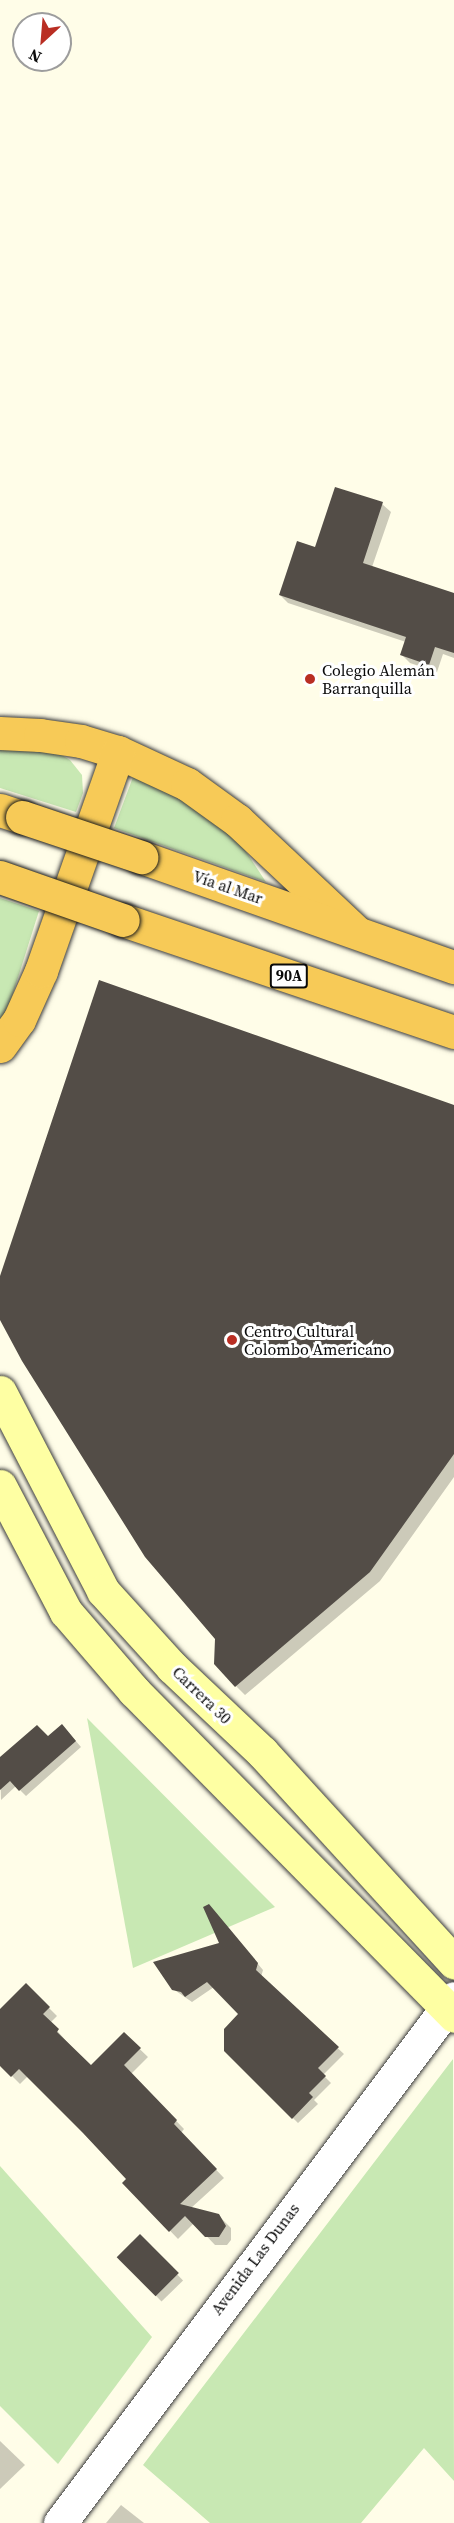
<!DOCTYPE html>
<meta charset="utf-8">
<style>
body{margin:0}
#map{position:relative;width:454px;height:2523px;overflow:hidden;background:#fffde8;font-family:"Source Serif 4",serif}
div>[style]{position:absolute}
.green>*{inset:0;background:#c8e8b3}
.shadow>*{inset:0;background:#0003;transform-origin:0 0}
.building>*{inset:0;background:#534d47;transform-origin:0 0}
.roads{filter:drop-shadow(0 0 2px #3d3d3d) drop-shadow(0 0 2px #3d3d3d)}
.tertiary>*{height:33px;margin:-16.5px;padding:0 16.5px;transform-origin:16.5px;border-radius:16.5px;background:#fff}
.secondary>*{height:33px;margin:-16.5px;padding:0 16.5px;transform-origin:16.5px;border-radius:16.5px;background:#feffa3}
.trunk>*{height:33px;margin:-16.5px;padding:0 16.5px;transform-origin:16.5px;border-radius:16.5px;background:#f7ca57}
.bridges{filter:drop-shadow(0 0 2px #1b1b1b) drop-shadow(0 0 2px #1b1b1b)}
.trunk-bridge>*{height:33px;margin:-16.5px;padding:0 16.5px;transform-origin:16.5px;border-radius:16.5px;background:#f7ca57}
.dots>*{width:16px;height:16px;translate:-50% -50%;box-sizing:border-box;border:3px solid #fff;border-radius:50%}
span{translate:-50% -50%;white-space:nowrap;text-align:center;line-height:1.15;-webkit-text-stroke:6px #fff;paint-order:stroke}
.shield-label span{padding:2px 4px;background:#fff;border:2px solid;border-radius:4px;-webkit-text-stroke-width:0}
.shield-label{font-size:15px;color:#0a0a0a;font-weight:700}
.poi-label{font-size:16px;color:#0a0a0a}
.left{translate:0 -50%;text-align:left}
.street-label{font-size:16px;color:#0a0a0a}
.north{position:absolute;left:12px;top:12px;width:60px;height:60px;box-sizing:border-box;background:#fff;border:2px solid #9d9d9d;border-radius:50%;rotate:206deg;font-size:16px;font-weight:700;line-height:24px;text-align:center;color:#0a0a0a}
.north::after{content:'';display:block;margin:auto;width:21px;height:27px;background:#b92e23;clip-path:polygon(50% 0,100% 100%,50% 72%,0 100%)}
</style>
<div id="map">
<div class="green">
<i style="clip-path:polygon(0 745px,55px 751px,70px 760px,82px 775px,83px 793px,76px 812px,0 788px)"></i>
<i style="clip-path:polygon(136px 769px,233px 832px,266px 882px,114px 828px)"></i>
<i style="clip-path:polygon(0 898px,39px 911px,9px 1006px,0 1022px)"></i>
<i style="clip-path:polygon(87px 1718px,275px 1907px,133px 1968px)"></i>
<i style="clip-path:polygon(453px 2059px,454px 2481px,424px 2448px,361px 2523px,210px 2523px,143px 2465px)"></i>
<i style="clip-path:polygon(0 2166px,152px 2337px,58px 2464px,0 2406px)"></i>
</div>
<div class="shadow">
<i style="clip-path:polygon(382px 504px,391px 512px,372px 567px,454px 595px,454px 658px,443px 654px,437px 672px,410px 663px,402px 655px,406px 642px,288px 603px,280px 595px,316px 548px)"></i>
<i style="clip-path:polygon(454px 1107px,454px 1477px,380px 1581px,245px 1695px,236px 1686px,216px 1638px,0 1317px,0 1280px)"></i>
<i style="clip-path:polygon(68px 1732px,81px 1747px,26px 1796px,16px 1786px,1px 1800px,0 1759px)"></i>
<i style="clip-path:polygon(215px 1912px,263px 1970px,261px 1977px,344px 2054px,323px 2075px,331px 2083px,314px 2100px,318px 2104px,298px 2123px,225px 2051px,240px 2014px,214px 1987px,192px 2002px,173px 1989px,221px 1944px)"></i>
<i style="clip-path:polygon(26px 1985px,57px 2016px,50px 2023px,91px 2068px,124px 2034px,148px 2057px,131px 2074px,184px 2129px,181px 2133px,224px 2178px,191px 2208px,218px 2215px,231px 2228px,231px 2240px,227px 2245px,215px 2245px,194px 2223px,178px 2239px,124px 2183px,128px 2179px,28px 2076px,20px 2084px,0 2064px,0 2011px)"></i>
<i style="left:140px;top:2236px;width:62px;height:30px;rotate:46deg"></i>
<i style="clip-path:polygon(0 2441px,25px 2465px,0 2489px)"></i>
<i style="clip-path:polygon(121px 2505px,144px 2523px,106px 2523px)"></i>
</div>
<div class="building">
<i style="clip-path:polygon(335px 487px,383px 502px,363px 563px,454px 593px,454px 653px,435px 647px,429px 665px,400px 655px,406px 637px,279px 595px,297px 541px,315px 547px)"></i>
<i style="clip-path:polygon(99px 980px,454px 1105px,454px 1454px,370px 1572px,235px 1687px,214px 1664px,215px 1639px,145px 1557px,22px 1361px,0 1320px,0 1276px)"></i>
<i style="clip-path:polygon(62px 1724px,76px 1741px,19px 1791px,10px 1781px,0 1790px,0 1757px,37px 1725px,48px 1736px)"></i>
<i style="clip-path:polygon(209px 1904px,258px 1963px,256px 1970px,339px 2047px,318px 2068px,326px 2076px,309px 2093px,313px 2097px,292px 2119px,224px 2051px,224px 2029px,238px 2014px,207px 1982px,185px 1997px,181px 1992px,172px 1990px,153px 1962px,219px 1943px,203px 1907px)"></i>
<i style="clip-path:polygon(26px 1983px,50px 2007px,43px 2014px,59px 2029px,57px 2032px,91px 2065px,124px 2032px,141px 2048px,124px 2065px,177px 2120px,174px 2124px,217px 2169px,180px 2204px,219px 2214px,226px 2226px,219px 2237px,205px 2237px,185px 2216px,169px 2232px,122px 2183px,126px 2179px,83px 2133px,19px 2069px,11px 2077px,0 2066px,0 2009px)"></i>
<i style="left:140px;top:2234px;width:55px;height:33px;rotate:45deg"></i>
</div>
<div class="roads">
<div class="tertiary">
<i style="left:60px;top:2523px;width:656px;rotate:-53.11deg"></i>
</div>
<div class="secondary">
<i style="left:0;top:1392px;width:224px;rotate:62.6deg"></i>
<i style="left:103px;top:1591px;width:103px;rotate:47.8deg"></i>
<i style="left:172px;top:1667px;width:124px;rotate:43.4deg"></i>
<i style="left:262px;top:1752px;width:285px;rotate:47.6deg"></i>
<i style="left:0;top:1486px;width:142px;rotate:62.4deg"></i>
<i style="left:66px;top:1612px;width:104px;rotate:49.3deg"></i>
<i style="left:134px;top:1691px;width:456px;rotate:45.4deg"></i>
</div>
<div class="trunk">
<i style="left:0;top:733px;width:40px;rotate:2.9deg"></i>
<i style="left:40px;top:735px;width:41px;rotate:8.3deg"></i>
<i style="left:81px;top:741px;width:39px;rotate:17deg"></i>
<i style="left:118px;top:752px;width:76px;rotate:24.9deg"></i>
<i style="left:187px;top:784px;width:62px;rotate:35.8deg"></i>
<i style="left:237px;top:820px;width:161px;rotate:43.2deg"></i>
<i style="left:0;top:810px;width:23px;rotate:18deg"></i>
<i style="left:141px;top:857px;width:332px;rotate:19.4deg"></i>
<i style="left:123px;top:920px;width:349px;rotate:18.7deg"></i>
<i style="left:0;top:1046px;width:32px;rotate:-54deg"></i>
<i style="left:19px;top:1020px;width:54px;rotate:-65.8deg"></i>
<i style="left:41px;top:971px;width:232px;rotate:-70.6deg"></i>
</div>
</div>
<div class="bridges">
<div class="trunk-bridge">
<i style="left:22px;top:817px;width:126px;rotate:18.6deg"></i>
<i style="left:0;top:877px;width:130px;rotate:19.3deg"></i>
</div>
</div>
<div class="dots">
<i style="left:310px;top:679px;background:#b92e23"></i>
<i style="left:232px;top:1340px;background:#b92e23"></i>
</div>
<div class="shield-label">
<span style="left:289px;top:976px">90A</span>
</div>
<div class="poi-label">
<span class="left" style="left:322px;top:679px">Colegio Alemán<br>Barranquilla</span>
<span class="left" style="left:244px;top:1340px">Centro Cultural<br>Colombo Americano</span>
</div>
<div class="street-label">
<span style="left:228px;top:887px;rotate:19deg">Vía al Mar</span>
<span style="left:202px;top:1695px;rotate:44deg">Carrera 30</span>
<span style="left:255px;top:2259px;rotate:-53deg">Avenida Las Dunas</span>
</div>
<div class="north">N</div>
</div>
